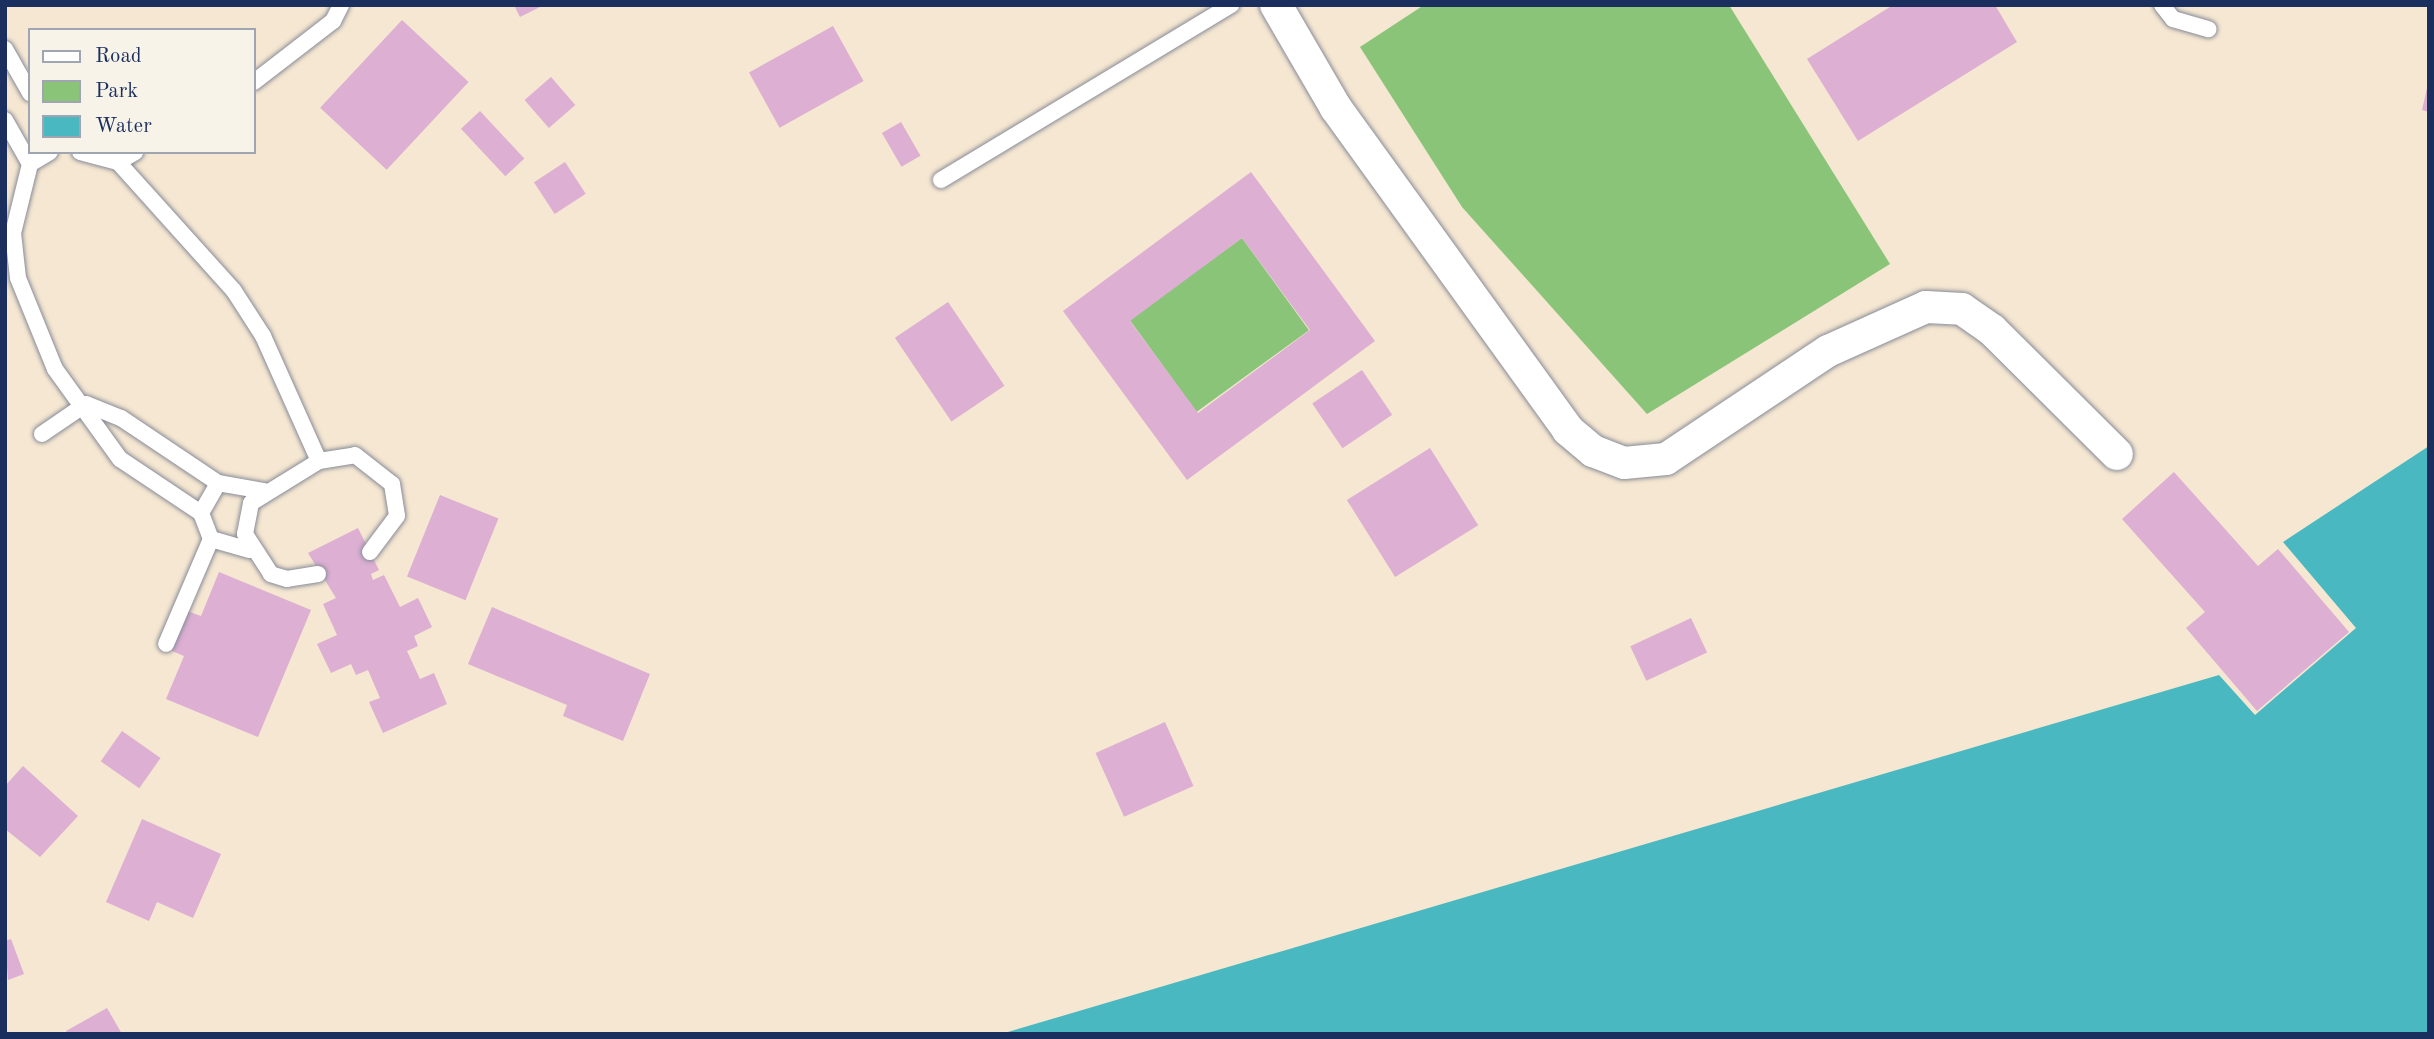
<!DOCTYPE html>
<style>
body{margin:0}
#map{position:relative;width:2434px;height:1039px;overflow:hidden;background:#f5e7d1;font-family:"Old Standard TT",serif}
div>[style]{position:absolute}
.green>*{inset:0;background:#89c479;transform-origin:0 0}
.water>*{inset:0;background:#49b8c1}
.building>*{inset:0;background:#dcafd3;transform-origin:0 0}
.roads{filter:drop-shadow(0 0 2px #888b98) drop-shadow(0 0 2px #888b98)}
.service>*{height:16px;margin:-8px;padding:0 8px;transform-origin:8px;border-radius:8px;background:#fff}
.minor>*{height:32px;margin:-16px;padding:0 16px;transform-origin:16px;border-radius:16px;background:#fff}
span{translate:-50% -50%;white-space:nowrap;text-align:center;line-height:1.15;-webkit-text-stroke:5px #f7f3e8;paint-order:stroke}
.frame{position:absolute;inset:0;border:7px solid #1b2f5e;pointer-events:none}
.legend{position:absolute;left:28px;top:28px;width:228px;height:126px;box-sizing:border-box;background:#f7f3e8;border:2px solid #9fa5b1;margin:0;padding:9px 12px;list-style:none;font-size:21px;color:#1b2f5e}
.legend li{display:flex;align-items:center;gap:14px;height:35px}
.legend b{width:35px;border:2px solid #9fa5b1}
</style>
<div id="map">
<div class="green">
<i style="clip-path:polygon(1424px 5px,1729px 5px,1890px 264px,1647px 414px,1462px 207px,1360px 47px)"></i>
<i style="left:1242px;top:238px;width:114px;height:139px;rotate:54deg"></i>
</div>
<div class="water">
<i style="clip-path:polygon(2429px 446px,2429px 1034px,1001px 1034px,2219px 675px,2255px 715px,2356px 628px,2283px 542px)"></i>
</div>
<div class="building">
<i style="clip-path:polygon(514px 5px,544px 5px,520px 17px)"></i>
<i style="clip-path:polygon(1893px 5px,1995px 5px,2017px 42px,1858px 141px,1807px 59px)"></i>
<i style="left:402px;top:20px;width:91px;height:120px;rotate:43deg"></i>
<i style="left:833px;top:26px;width:63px;height:96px;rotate:61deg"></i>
<i style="left:551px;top:77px;width:37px;height:35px;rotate:49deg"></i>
<i style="clip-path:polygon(2428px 84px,2429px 84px,2429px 112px,2422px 110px)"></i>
<i style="left:480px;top:111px;width:65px;height:26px;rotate:47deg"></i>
<i style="left:901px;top:122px;width:39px;height:22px;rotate:60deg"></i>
<i style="left:565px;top:162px;width:38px;height:37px;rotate:57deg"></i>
<i style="clip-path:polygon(evenodd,1251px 172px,1375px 341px,1187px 480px,1063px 311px,1251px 172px,1242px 238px,1310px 330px,1198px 413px,1130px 321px,1242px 238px)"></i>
<i style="left:948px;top:302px;width:101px;height:64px;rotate:56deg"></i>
<i style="left:1362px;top:370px;width:54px;height:60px;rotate:56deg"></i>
<i style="left:1430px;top:448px;width:91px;height:98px;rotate:58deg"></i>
<i style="clip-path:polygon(2174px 472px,2258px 566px,2278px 549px,2349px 632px,2257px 711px,2186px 628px,2205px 612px,2122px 519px)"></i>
<i style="left:440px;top:495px;width:63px;height:88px;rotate:22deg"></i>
<i style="clip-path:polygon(358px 528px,379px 570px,371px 574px,373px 580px,384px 575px,400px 607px,418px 598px,432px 627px,414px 636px,418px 646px,407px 651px,420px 679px,434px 673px,447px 704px,383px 733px,369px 702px,380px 698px,368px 670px,356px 675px,351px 664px,331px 673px,317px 644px,337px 635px,323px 604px,336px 598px,308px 553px)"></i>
<i style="clip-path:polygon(219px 572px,311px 610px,258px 737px,166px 699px,184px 656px,170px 650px,187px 611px,201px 616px)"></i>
<i style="clip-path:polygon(492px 607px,650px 674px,623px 741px,563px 716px,567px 705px,468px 664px)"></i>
<i style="left:1691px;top:618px;width:38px;height:67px;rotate:65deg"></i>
<i style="left:1165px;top:722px;width:70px;height:76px;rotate:66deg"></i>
<i style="left:122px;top:731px;width:47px;height:37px;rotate:35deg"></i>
<i style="clip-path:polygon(23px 766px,78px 816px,40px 857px,5px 829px,5px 786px)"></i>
<i style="clip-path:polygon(142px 819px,221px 854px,193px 918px,157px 902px,149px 921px,106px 902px)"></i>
<i style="clip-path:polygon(11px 939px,24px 974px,8px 980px,5px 941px)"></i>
<i style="clip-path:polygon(107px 1008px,122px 1034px,68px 1034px,66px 1031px)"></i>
</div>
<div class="roads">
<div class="service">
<i style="left:2162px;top:5px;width:18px;rotate:52deg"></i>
<i style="left:2173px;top:19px;width:37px;rotate:16deg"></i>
<i style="left:5px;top:49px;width:51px;rotate:60.4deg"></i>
<i style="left:254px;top:82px;width:100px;rotate:-37.7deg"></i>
<i style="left:333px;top:21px;width:18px;rotate:-63deg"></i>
<i style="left:5px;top:120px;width:51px;rotate:60.4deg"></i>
<i style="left:30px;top:164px;width:71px;rotate:103.8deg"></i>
<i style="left:13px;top:233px;width:45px;rotate:83.7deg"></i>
<i style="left:18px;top:278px;width:98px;rotate:67.9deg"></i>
<i style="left:55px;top:369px;width:111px;rotate:54.2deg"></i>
<i style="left:120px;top:459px;width:97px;rotate:33.7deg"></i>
<i style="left:201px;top:513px;width:28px;rotate:69deg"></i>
<i style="left:211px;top:539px;width:114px;rotate:113.2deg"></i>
<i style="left:80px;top:152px;width:39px;rotate:15deg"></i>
<i style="left:118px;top:162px;width:173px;rotate:48deg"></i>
<i style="left:234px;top:291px;width:54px;rotate:57.2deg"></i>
<i style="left:263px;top:336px;width:137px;rotate:65.9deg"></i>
<i style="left:118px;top:162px;width:20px;rotate:-30deg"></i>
<i style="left:30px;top:164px;width:23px;rotate:-31deg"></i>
<i style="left:941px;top:180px;width:339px;rotate:-31.1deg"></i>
<i style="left:42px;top:434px;width:53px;rotate:-34.3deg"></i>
<i style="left:86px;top:404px;width:38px;rotate:22deg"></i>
<i style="left:121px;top:418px;width:117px;rotate:33.8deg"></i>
<i style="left:218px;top:483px;width:47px;rotate:9.9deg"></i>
<i style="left:201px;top:513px;width:34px;rotate:-60deg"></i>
<i style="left:211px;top:539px;width:40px;rotate:16deg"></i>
<i style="left:318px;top:574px;width:31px;rotate:171deg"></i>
<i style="left:287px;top:579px;width:17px;rotate:-163deg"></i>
<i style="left:271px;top:574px;width:48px;rotate:-123deg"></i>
<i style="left:245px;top:534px;width:32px;rotate:-79deg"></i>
<i style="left:251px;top:503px;width:80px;rotate:-31.7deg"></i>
<i style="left:319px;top:461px;width:36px;rotate:-9deg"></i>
<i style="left:355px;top:455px;width:47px;rotate:38.1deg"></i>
<i style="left:392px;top:484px;width:32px;rotate:81deg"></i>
<i style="left:397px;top:516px;width:45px;rotate:126.9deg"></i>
</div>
<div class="minor">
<i style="left:1276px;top:5px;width:119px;rotate:59.8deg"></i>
<i style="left:1336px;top:108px;width:397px;rotate:54.2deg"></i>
<i style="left:1568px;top:430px;width:33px;rotate:40deg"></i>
<i style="left:1593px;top:451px;width:33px;rotate:21deg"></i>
<i style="left:1624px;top:463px;width:42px;rotate:-5.4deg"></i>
<i style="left:1666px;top:459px;width:195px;rotate:-33.7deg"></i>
<i style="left:1828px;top:351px;width:107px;rotate:-24.2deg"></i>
<i style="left:1926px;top:307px;width:36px;rotate:3deg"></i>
<i style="left:1962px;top:309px;width:37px;rotate:35deg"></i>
<i style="left:1992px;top:330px;width:176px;rotate:44.8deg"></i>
</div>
</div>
<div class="frame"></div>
<ul class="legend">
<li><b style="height:9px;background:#fff"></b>Road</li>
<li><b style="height:19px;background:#89c479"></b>Park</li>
<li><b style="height:19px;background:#49b8c1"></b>Water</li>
</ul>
</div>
